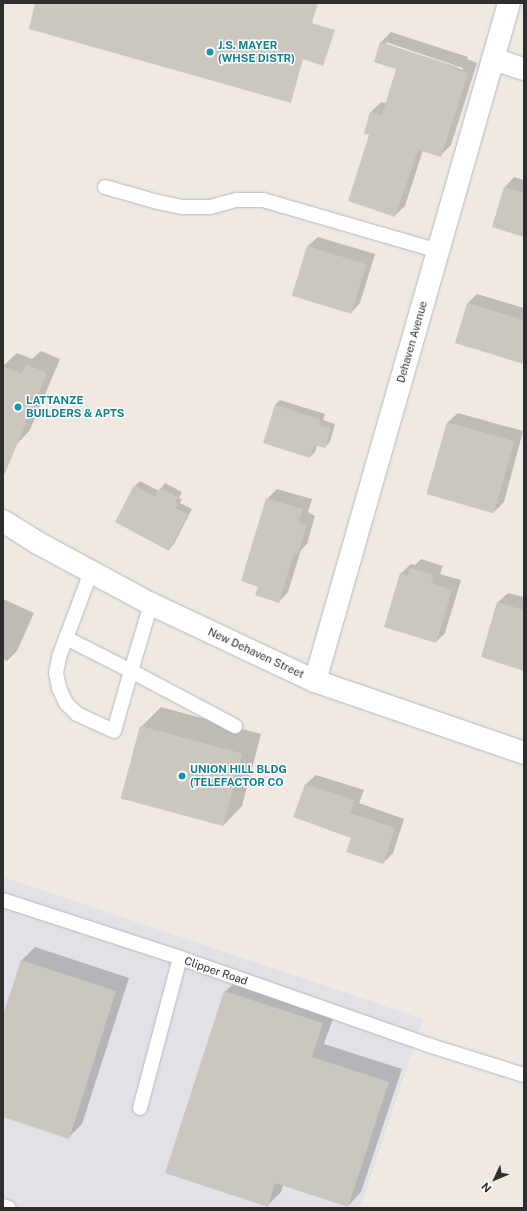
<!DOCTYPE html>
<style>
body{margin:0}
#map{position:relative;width:527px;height:1211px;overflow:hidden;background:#efe9e1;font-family:"Public Sans",sans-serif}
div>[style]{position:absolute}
.industrial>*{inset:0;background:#e3e1e8}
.shadow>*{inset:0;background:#0003}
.building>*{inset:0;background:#cbc7bf;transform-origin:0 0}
.roads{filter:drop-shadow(0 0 1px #b4b7c1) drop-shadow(0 0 1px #b4b7c1)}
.lane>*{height:14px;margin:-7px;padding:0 7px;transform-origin:7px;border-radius:7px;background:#fff}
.street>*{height:22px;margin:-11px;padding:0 11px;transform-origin:11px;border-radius:11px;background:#fff}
.dots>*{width:11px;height:11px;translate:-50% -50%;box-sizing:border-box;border:2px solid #fff;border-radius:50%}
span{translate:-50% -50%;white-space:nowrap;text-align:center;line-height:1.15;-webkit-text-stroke:3px #fff;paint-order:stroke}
.culture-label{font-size:11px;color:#0d838f;font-weight:700}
.left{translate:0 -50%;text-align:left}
.street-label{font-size:11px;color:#2e2e2e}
.frame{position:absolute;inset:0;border:4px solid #2e2e2e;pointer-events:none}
.north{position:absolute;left:475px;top:1159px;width:40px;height:40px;-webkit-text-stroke:3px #fff;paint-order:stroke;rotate:226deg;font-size:11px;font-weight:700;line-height:16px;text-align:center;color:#2e2e2e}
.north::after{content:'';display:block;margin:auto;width:14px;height:18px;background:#2e2e2e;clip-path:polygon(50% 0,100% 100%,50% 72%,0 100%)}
</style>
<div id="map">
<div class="industrial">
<i style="clip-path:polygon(3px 877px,423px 1019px,360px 1208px,3px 1208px)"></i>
</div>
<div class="shadow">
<i style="clip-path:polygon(evenodd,391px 32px,468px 57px,467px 59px,477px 63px,451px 145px,440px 156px,423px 150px,405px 206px,394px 216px,371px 134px,371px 112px,381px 102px,386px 103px,397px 69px,375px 62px,381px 42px,391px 32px,386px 42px,463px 68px,463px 70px,386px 44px,386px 42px)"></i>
<i style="clip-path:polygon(514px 177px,524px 180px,524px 236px,493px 226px,505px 187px)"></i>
<i style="clip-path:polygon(318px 237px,375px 254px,360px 303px,351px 313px,308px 246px)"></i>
<i style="clip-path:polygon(477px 294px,524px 308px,524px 363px,468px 303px)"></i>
<i style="clip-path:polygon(41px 351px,60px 359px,30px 430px,17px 444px,3px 438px,3px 366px,17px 353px,32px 359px)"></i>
<i style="clip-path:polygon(280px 400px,325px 414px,323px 420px,335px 424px,330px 442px,325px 447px,317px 445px,315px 452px,310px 457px,275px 405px)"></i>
<i style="clip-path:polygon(458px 413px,523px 431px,504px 502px,494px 512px,448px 422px)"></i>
<i style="clip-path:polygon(140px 481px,159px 491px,165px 483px,182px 492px,179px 498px,182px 499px,180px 503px,192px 509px,174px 544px,169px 549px,135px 486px)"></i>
<i style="clip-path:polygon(277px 489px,312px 499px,308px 512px,315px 516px,307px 544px,301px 550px,288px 592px,279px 602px,259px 587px,267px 499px)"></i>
<i style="clip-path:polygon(421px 559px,443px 566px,440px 574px,461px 580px,445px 633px,436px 642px,385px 627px,401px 573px,411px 564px,415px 565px)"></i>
<i style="clip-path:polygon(508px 593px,524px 597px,524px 670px,482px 656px,498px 602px)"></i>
<i style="clip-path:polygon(3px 599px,34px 613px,17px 651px,7px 661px,3px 659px)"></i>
<i style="clip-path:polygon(161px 707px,261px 734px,242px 806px,223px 826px,141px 727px)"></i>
<i style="clip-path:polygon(316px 775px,364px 790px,359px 803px,404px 819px,393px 853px,383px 863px,352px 837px,294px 816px,306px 784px)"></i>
<i style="clip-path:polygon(35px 947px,129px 978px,82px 1124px,69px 1137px,3px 1116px,3px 1018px,21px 961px)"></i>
<i style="clip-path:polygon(239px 978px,336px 1010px,324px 1044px,402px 1069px,361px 1192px,348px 1206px,283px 1185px,281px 1192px,267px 1206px,225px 992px)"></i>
</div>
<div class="building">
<i style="clip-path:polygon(35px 3px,318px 3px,312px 23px,335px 30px,323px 66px,303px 59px,291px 103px,29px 29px)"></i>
<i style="clip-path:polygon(380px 42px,458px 67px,457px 70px,468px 73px,441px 157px,418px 150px,395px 217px,348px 201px,369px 135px,364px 133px,370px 112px,382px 115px,396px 69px,374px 62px)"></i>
<i style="clip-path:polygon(504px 187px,524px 193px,524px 237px,492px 227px)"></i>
<i style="left:307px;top:246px;width:62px;height:52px;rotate:17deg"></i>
<i style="clip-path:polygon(467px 303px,524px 320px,524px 364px,455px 343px)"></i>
<i style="clip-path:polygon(26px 364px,47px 373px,3px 478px,3px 366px,22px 374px)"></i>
<i style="clip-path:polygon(275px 405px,320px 419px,319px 425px,331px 428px,325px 448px,314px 445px,310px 458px,263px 443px)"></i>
<i style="left:447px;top:422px;width:70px;height:75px;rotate:16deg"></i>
<i style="clip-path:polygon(134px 485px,155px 497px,160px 488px,178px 497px,175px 503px,178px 504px,176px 508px,188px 514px,169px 551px,115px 522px)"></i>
<i style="clip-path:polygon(266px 498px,303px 509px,299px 521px,306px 526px,298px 554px,294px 553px,279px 603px,255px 595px,258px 587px,241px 581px)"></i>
<i style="clip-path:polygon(410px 568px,434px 575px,431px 583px,452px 590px,436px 643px,384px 627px,400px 573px,408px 575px)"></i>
<i style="clip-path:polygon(497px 602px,524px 610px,524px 671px,481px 657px)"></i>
<i style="left:140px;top:726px;width:106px;height:75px;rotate:15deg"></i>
<i style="clip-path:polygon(305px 784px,355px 800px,350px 813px,395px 828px,383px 864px,346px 852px,351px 838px,293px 817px)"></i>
<i style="clip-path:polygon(21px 960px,116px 991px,69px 1139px,3px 1117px,3px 1015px)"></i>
<i style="clip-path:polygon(224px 991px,323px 1023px,312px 1057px,389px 1082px,348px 1207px,275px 1183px,268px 1207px,165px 1173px)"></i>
</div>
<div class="roads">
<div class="lane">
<i style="left:105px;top:187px;width:55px;rotate:15.8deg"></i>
<i style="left:158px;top:202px;width:25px;rotate:12deg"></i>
<i style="left:182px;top:207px;width:28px"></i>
<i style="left:210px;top:207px;width:28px;rotate:-15deg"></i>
<i style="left:237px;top:200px;width:26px"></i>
<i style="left:263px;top:200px;width:182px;rotate:16.2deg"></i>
<i style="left:151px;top:604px;width:70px;rotate:106.6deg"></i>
<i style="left:131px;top:671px;width:118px;rotate:27.9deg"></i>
<i style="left:66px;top:638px;width:73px;rotate:26.9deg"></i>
<i style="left:131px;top:671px;width:62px;rotate:105.8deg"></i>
<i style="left:114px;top:731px;width:41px;rotate:-155.3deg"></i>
<i style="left:77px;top:714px;width:16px;rotate:-135deg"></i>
<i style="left:66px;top:703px;width:17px;rotate:-115deg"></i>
<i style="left:59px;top:688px;width:15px;rotate:-101deg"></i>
<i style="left:56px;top:673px;width:16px;rotate:-79deg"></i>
<i style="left:59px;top:657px;width:91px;rotate:-69.4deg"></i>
<i style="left:3px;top:900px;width:186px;rotate:18.1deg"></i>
<i style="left:180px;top:958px;width:263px;rotate:19.3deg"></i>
<i style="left:428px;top:1045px;width:101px;rotate:17.4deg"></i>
<i style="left:140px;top:1108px;width:155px;rotate:-75.1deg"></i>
<i style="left:3px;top:1206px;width:6px;rotate:18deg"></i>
</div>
<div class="street">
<i style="left:493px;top:59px;width:33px;rotate:18deg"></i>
<i style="left:3px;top:521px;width:41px;rotate:32.2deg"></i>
<i style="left:38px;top:543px;width:128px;rotate:28.4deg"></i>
<i style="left:151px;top:604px;width:181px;rotate:25.2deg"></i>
<i style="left:315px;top:681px;width:221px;rotate:19deg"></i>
<i style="left:315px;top:681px;width:705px;rotate:-74.03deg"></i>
</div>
</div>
<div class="dots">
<i style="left:210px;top:52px;background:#0f9aa8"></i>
<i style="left:18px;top:407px;background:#0f9aa8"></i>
<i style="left:182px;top:776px;background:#0f9aa8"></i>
</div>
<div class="culture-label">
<span class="left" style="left:218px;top:52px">J.S. MAYER<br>(WHSE DISTR)</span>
<span class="left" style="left:26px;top:407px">LATTANZE<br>BUILDERS &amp; APTS</span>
<span class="left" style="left:190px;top:776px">UNION HILL BLDG<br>(TELEFACTOR CO</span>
</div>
<div class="street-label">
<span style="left:412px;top:342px;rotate:-74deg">Dehaven Avenue</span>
<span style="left:256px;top:653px;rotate:25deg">New Dehaven Street</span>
<span style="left:216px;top:971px;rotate:19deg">Clipper Road</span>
</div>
<div class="frame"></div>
<div class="north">N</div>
</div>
